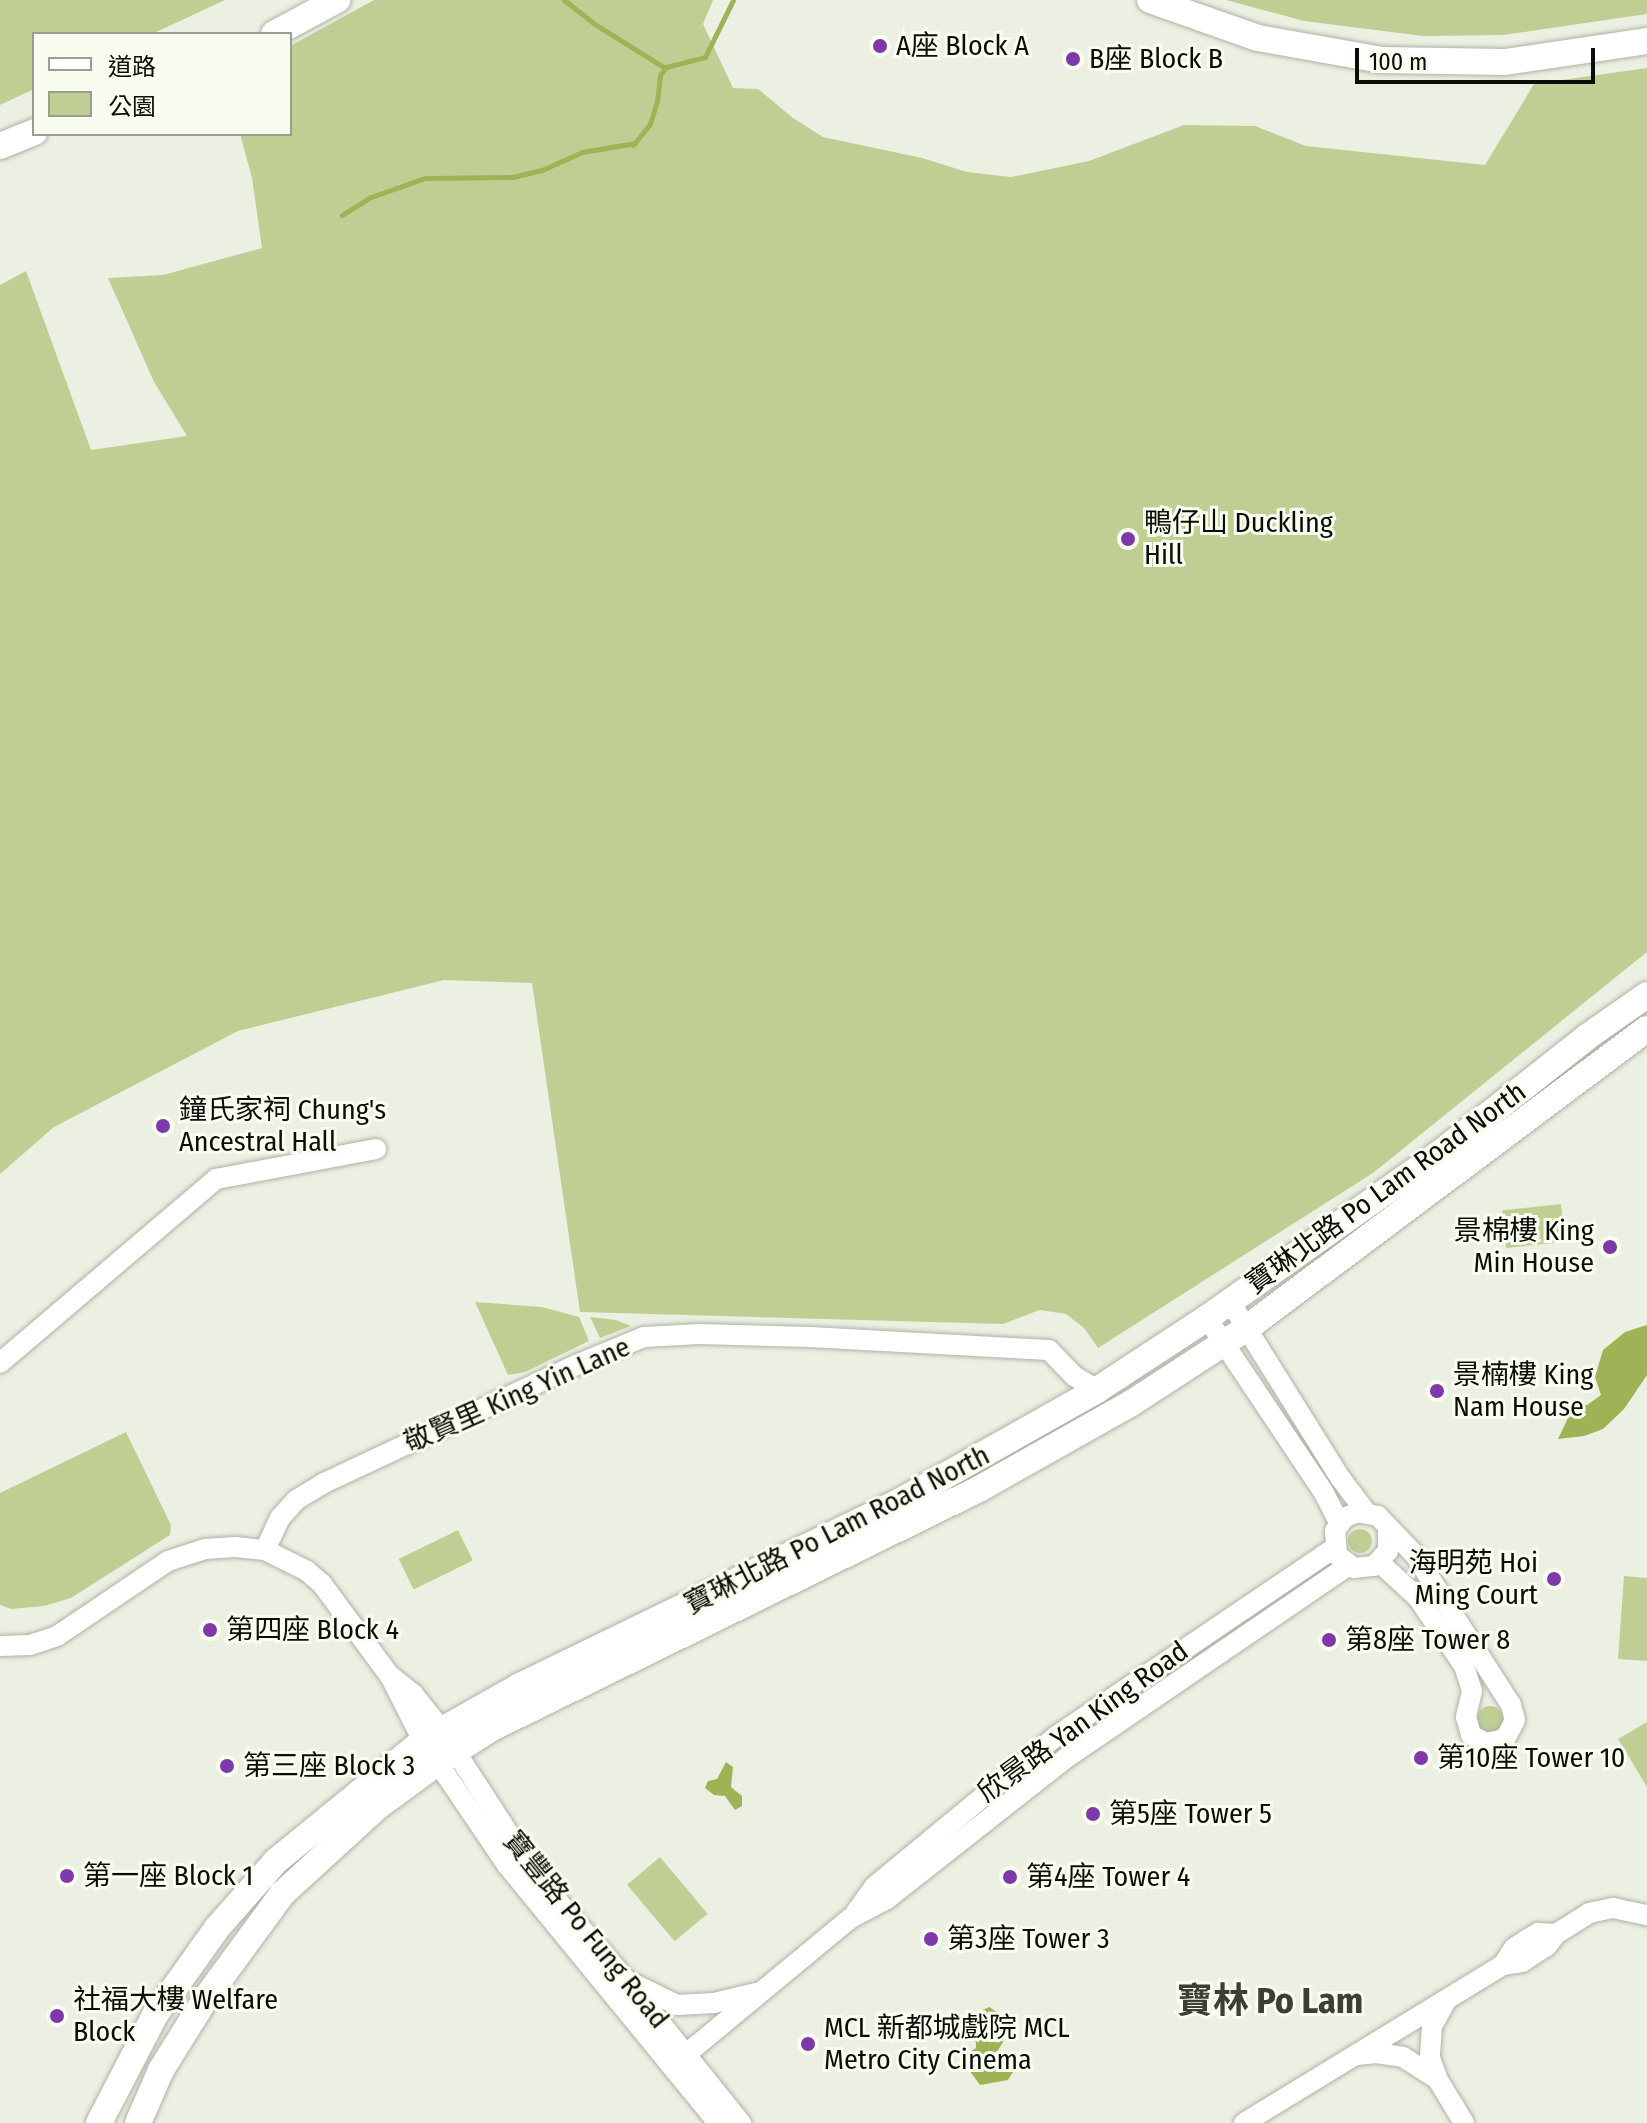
<!DOCTYPE html>
<meta charset="utf-8">
<style>
body{margin:0}
#map{position:relative;width:1647px;height:2123px;overflow:hidden;background:#ecf0e2;font-family:"Fira Sans Condensed","Noto Sans TC",sans-serif}
div>[style]{position:absolute}
.green>*{inset:0;background:#bfcf94;transform-origin:0 0}
.round{border-radius:50%}
.water>*{inset:0;background:#9db355}
.stream>*{height:5px;margin:-2.5px;padding:0 2.5px;transform-origin:2.5px;border-radius:2.5px;background:#9db355}
.roads{filter:drop-shadow(0 0 2px #aeb2a5) drop-shadow(0 0 2px #aeb2a5)}
.minor>*{height:20px;margin:-10px;padding:0 10px;transform-origin:10px;border-radius:10px;background:#fff}
.major>*{height:26px;margin:-13px;padding:0 13px;transform-origin:13px;border-radius:13px;background:#fff}
.dots>*{width:22px;height:22px;translate:-50% -50%;box-sizing:border-box;border:4px solid #f9fdef;border-radius:50%}
span{translate:-50% -50%;white-space:nowrap;text-align:center;line-height:1.15;-webkit-text-stroke:6px #f9fdef;paint-order:stroke}
.poi-label{font-size:28px;color:#0b0d08}
.left{translate:0 -50%;text-align:left}
.right{translate:-100% -50%;text-align:right}
.street-label{font-size:28px;color:#0b0d08}
.district-label{font-size:36px;color:#3c3f34;font-weight:700}
.legend{position:absolute;left:32px;top:32px;width:260px;height:104px;box-sizing:border-box;background:#f9fdef;border:2px solid #9a9d93;margin:0;padding:10px 14px;list-style:none;font-size:24px;color:#0b0d08}
.legend li{display:flex;align-items:center;gap:16px;height:40px}
.legend b{width:40px;border:2px solid #9a9d93}
.scale{position:absolute;left:1355px;top:48px;width:240px;height:36px;box-sizing:border-box;border:4px solid #0b0d08;border-top:0;padding-left:10px;font-size:24px;line-height:28px;white-space:nowrap;color:#0b0d08;-webkit-text-stroke:6px #f9fdef;paint-order:stroke}
</style>
<div id="map">
<div class="green">
<i style="clip-path:polygon(0 0,225px 0,152px 34px,34px 34px,34px 89px,0 105px)"></i>
<i style="clip-path:polygon(374px 0,713px 0,703px 24px,733px 88px,758px 89px,793px 118px,823px 137px,922px 158px,967px 172px,1011px 177px,1089px 161px,1184px 125px,1255px 126px,1306px 146px,1485px 165px,1534px 84px,1647px 68px,1647px 952px,1373px 1173px,1098px 1348px,1084px 1328px,1066px 1314px,1040px 1310px,1003px 1324px,580px 1312px,532px 983px,444px 980px,238px 1031px,54px 1127px,0 1174px,0 285px,26px 271px,91px 450px,187px 436px,154px 382px,108px 278px,163px 275px,262px 248px,252px 178px,240px 134px,290px 134px,290px 46px)"></i>
<i style="clip-path:polygon(1226px 0,1647px 0,1647px 14px,1503px 35px,1423px 36px,1304px 21px)"></i>
<i style="left:1561px;top:1204px;width:38px;height:59px;rotate:84deg"></i>
<i style="clip-path:polygon(475px 1302px,542px 1307px,579px 1317px,589px 1341px,525px 1372px,508px 1375px)"></i>
<i style="clip-path:polygon(590px 1317px,616px 1320px,631px 1326px,600px 1338px)"></i>
<i style="clip-path:polygon(126px 1432px,171px 1525px,170px 1535px,71px 1598px,44px 1606px,11px 1609px,0 1605px,0 1493px)"></i>
<i class="round" style="left:1348px;top:1529px;width:24px;height:24px"></i>
<i style="left:458px;top:1530px;width:34px;height:66px;rotate:64deg"></i>
<i style="clip-path:polygon(1624px 1576px,1647px 1578px,1647px 1661px,1618px 1659px)"></i>
<i class="round" style="left:1477px;top:1706px;width:26px;height:26px"></i>
<i style="clip-path:polygon(1647px 1722px,1647px 1787px,1618px 1739px)"></i>
<i style="left:660px;top:1857px;width:74px;height:43px;rotate:50deg"></i>
</div>
<div class="water">
<i style="clip-path:polygon(1647px 1325px,1647px 1375px,1624px 1409px,1603px 1429px,1584px 1436px,1558px 1439px,1575px 1403px,1587px 1405px,1601px 1395px,1595px 1377px,1603px 1350px,1625px 1332px)"></i>
<i style="clip-path:polygon(726px 1762px,733px 1767px,731px 1787px,742px 1796px,742px 1806px,735px 1810px,725px 1796px,714px 1795px,705px 1788px,708px 1781px,717px 1779px)"></i>
<i style="clip-path:polygon(989px 2007px,1000px 2014px,1003px 2042px,997px 2052px,1013px 2072px,1008px 2080px,980px 2085px,964px 2063px,962px 2057px,976px 2048px,976px 2042px,964px 2028px,967px 2023px,979px 2020px,983px 2010px)"></i>
</div>
<div class="stream">
<i style="left:564px;top:0;width:37px;rotate:38deg"></i>
<i style="left:593px;top:23px;width:85px;rotate:32deg"></i>
<i style="left:633px;top:145px;width:27px;rotate:-51deg"></i>
<i style="left:650px;top:124px;width:24px;rotate:-73deg"></i>
<i style="left:657px;top:101px;width:26px;rotate:-83deg"></i>
<i style="left:660px;top:75px;width:10px;rotate:-53deg"></i>
<i style="left:666px;top:67px;width:40px;rotate:-14.4deg"></i>
<i style="left:705px;top:57px;width:64px;rotate:-63.8deg"></i>
<i style="left:342px;top:215px;width:34px;rotate:-32deg"></i>
<i style="left:371px;top:197px;width:57px;rotate:-19.4deg"></i>
<i style="left:425px;top:178px;width:88px;rotate:-0.7deg"></i>
<i style="left:513px;top:177px;width:30px;rotate:-14deg"></i>
<i style="left:542px;top:170px;width:44px;rotate:-24.2deg"></i>
<i style="left:582px;top:152px;width:54px;rotate:-9.6deg"></i>
</div>
<div class="roads">
<div class="minor">
<i style="left:1229px;top:1300px;width:211px;rotate:58deg"></i>
<i style="left:1341px;top:1479px;width:41px;rotate:52.9deg"></i>
<i style="left:1207px;top:1318px;width:208px;rotate:56.2deg"></i>
<i style="left:1323px;top:1491px;width:36px;rotate:63deg"></i>
<i style="left:0;top:1363px;width:284px;rotate:-40.4deg"></i>
<i style="left:216px;top:1179px;width:163px;rotate:-10.6deg"></i>
<i style="left:265px;top:1550px;width:35px;rotate:-65deg"></i>
<i style="left:280px;top:1518px;width:24px;rotate:-48deg"></i>
<i style="left:296px;top:1500px;width:33px;rotate:-31deg"></i>
<i style="left:324px;top:1483px;width:278px;rotate:-25.1deg"></i>
<i style="left:576px;top:1365px;width:74px;rotate:-22.4deg"></i>
<i style="left:644px;top:1337px;width:55px;rotate:-3.1deg"></i>
<i style="left:699px;top:1334px;width:111px;rotate:1.5deg"></i>
<i style="left:810px;top:1337px;width:239px;rotate:3.1deg"></i>
<i style="left:1049px;top:1350px;width:36px;rotate:46deg"></i>
<i style="left:1074px;top:1376px;width:27px;rotate:31deg"></i>
<i style="left:1380px;top:1563px;width:52px;rotate:42.6deg"></i>
<i style="left:1418px;top:1598px;width:82px;rotate:55.9deg"></i>
<i style="left:1464px;top:1666px;width:26px;rotate:72deg"></i>
<i style="left:1472px;top:1691px;width:27px;rotate:103deg"></i>
<i style="left:1466px;top:1717px;width:19px;rotate:74deg"></i>
<i style="left:1471px;top:1735px;width:17px;rotate:28deg"></i>
<i style="left:1486px;top:1743px;width:19px;rotate:-12deg"></i>
<i style="left:1505px;top:1739px;width:21px;rotate:-62deg"></i>
<i style="left:1515px;top:1720px;width:16px;rotate:-105deg"></i>
<i style="left:1511px;top:1705px;width:178px;rotate:-122.6deg"></i>
<i style="left:1415px;top:1555px;width:54px;rotate:-133.5deg"></i>
<i style="left:1378px;top:1516px;width:20px;rotate:-169deg"></i>
<i style="left:1358px;top:1512px;width:15px;rotate:157deg"></i>
<i style="left:1344px;top:1518px;width:16px;rotate:125deg"></i>
<i style="left:1335px;top:1531px;width:24px;rotate:85deg"></i>
<i style="left:1337px;top:1555px;width:21px;rotate:37deg"></i>
<i style="left:1354px;top:1568px;width:20px;rotate:-6deg"></i>
<i style="left:1374px;top:1566px;width:21px;rotate:-47deg"></i>
<i style="left:1388px;top:1551px;width:23px;rotate:-90deg"></i>
<i style="left:0;top:1646px;width:30px;rotate:-2deg"></i>
<i style="left:30px;top:1645px;width:28px;rotate:-18deg"></i>
<i style="left:57px;top:1636px;width:134px;rotate:-34deg"></i>
<i style="left:168px;top:1561px;width:39px;rotate:-18deg"></i>
<i style="left:205px;top:1549px;width:30px;rotate:-4deg"></i>
<i style="left:235px;top:1547px;width:30px;rotate:6deg"></i>
<i style="left:265px;top:1550px;width:47px;rotate:26.6deg"></i>
<i style="left:307px;top:1571px;width:20px;rotate:41deg"></i>
<i style="left:322px;top:1584px;width:113px;rotate:53.6deg"></i>
<i style="left:389px;top:1675px;width:31px;rotate:38deg"></i>
<i style="left:413px;top:1694px;width:45px;rotate:51.3deg"></i>
<i style="left:441px;top:1729px;width:175px;rotate:57.1deg"></i>
<i style="left:536px;top:1876px;width:138px;rotate:49.1deg"></i>
<i style="left:626px;top:1980px;width:184px;rotate:51.2deg"></i>
<i style="left:391px;top:1678px;width:71px;rotate:63.1deg"></i>
<i style="left:423px;top:1741px;width:150px;rotate:55.9deg"></i>
<i style="left:507px;top:1865px;width:333px;rotate:50.7deg"></i>
<i style="left:856px;top:1912px;width:32px;rotate:-54deg"></i>
<i style="left:875px;top:1886px;width:234px;rotate:-39.6deg"></i>
<i style="left:1055px;top:1737px;width:337px;rotate:-34.1deg"></i>
<i style="left:1503px;top:1965px;width:20px;rotate:-57deg"></i>
<i style="left:1514px;top:1948px;width:17px;rotate:-33deg"></i>
<i style="left:1528px;top:1939px;width:12px;rotate:-31deg"></i>
<i style="left:1538px;top:1933px;width:18px;rotate:3deg"></i>
<i style="left:634px;top:1984px;width:48px;rotate:26deg"></i>
<i style="left:677px;top:2005px;width:37px;rotate:-3deg"></i>
<i style="left:714px;top:2003px;width:43px;rotate:-13.4deg"></i>
<i style="left:1446px;top:2001px;width:29px;rotate:119deg"></i>
<i style="left:1432px;top:2026px;width:32px;rotate:94deg"></i>
<i style="left:1430px;top:2058px;width:23px;rotate:70deg"></i>
<i style="left:1438px;top:2080px;width:50px;rotate:58.8deg"></i>
<i style="left:1357px;top:2055px;width:19px;rotate:-6deg"></i>
<i style="left:1376px;top:2053px;width:27px;rotate:8deg"></i>
<i style="left:1403px;top:2057px;width:40px;rotate:32.9deg"></i>
<i style="left:673px;top:2065px;width:231px;rotate:-39.6deg"></i>
<i style="left:851px;top:1918px;width:41px;rotate:-27.8deg"></i>
<i style="left:887px;top:1899px;width:231px;rotate:-38.2deg"></i>
<i style="left:1069px;top:1756px;width:338px;rotate:-34.3deg"></i>
<i style="left:1244px;top:2123px;width:303px;rotate:-31.4deg"></i>
<i style="left:1503px;top:1965px;width:19px;rotate:-9deg"></i>
<i style="left:1522px;top:1962px;width:30px;rotate:-33deg"></i>
<i style="left:1547px;top:1946px;width:15px;rotate:-53deg"></i>
<i style="left:1556px;top:1934px;width:39px;rotate:-32deg"></i>
<i style="left:1589px;top:1913px;width:25px;rotate:-12deg"></i>
<i style="left:1613px;top:1908px;width:35px;rotate:12deg"></i>
</div>
<div class="major">
<i style="left:1150px;top:0;width:114px;rotate:19.4deg"></i>
<i style="left:1258px;top:38px;width:125px;rotate:10.1deg"></i>
<i style="left:1381px;top:60px;width:124px;rotate:0.9deg"></i>
<i style="left:1505px;top:62px;width:144px;rotate:-8.4deg"></i>
<i style="left:274px;top:34px;width:72px;rotate:-28.4deg"></i>
<i style="left:0;top:146px;width:37px;rotate:-22deg"></i>
<i style="left:99px;top:2123px;width:122px;rotate:-62.6deg"></i>
<i style="left:155px;top:2015px;width:107px;rotate:-54.5deg"></i>
<i style="left:217px;top:1928px;width:89px;rotate:-48.6deg"></i>
<i style="left:276px;top:1861px;width:190px;rotate:-39.2deg"></i>
<i style="left:423px;top:1741px;width:112px;rotate:-29.6deg"></i>
<i style="left:520px;top:1686px;width:417px;rotate:-25.9deg"></i>
<i style="left:895px;top:1504px;width:232px;rotate:-29.4deg"></i>
<i style="left:1097px;top:1390px;width:131px;rotate:-33.2deg"></i>
<i style="left:1207px;top:1318px;width:284px;rotate:-35.3deg"></i>
<i style="left:1439px;top:1154px;width:189px;rotate:-38.3deg"></i>
<i style="left:1587px;top:1037px;width:73px;rotate:-35deg"></i>
<i style="left:138px;top:2123px;width:58px;rotate:-66.5deg"></i>
<i style="left:161px;top:2070px;width:85px;rotate:-58deg"></i>
<i style="left:206px;top:1998px;width:129px;rotate:-53.8deg"></i>
<i style="left:282px;top:1894px;width:129px;rotate:-42.5deg"></i>
<i style="left:377px;top:1807px;width:74px;rotate:-36.3deg"></i>
<i style="left:437px;top:1763px;width:65px;rotate:-32.5deg"></i>
<i style="left:492px;top:1728px;width:542px;rotate:-26.14deg"></i>
<i style="left:979px;top:1489px;width:173px;rotate:-29.4deg"></i>
<i style="left:1130px;top:1404px;width:140px;rotate:-33deg"></i>
<i style="left:1247px;top:1328px;width:499px;rotate:-36.8deg"></i>
</div>
</div>
<div class="dots">
<i style="left:880px;top:46px;background:#7f38ab"></i>
<i style="left:1073px;top:59px;background:#7f38ab"></i>
<i style="left:1128px;top:539px;background:#7f38ab"></i>
<i style="left:163px;top:1126px;background:#7f38ab"></i>
<i style="left:1610px;top:1247px;background:#7f38ab"></i>
<i style="left:1437px;top:1391px;background:#7f38ab"></i>
<i style="left:1554px;top:1579px;background:#7f38ab"></i>
<i style="left:210px;top:1630px;background:#7f38ab"></i>
<i style="left:1329px;top:1640px;background:#7f38ab"></i>
<i style="left:1421px;top:1758px;background:#7f38ab"></i>
<i style="left:227px;top:1766px;background:#7f38ab"></i>
<i style="left:1093px;top:1814px;background:#7f38ab"></i>
<i style="left:67px;top:1876px;background:#7f38ab"></i>
<i style="left:1010px;top:1877px;background:#7f38ab"></i>
<i style="left:931px;top:1939px;background:#7f38ab"></i>
<i style="left:57px;top:2016px;background:#7f38ab"></i>
<i style="left:808px;top:2044px;background:#7f38ab"></i>
</div>
<div class="poi-label">
<span class="left" style="left:896px;top:46px">A座 Block A</span>
<span class="left" style="left:1089px;top:59px">B座 Block B</span>
<span class="left" style="left:1144px;top:539px">鴨仔山 Duckling<br>Hill</span>
<span class="left" style="left:179px;top:1126px">鐘氏家祠 Chung's<br>Ancestral Hall</span>
<span class="right" style="left:1594px;top:1247px">景棉樓 King<br>Min House</span>
<span class="left" style="left:1453px;top:1391px">景楠樓 King<br>Nam House</span>
<span class="right" style="left:1538px;top:1579px">海明苑 Hoi<br>Ming Court</span>
<span class="left" style="left:226px;top:1630px">第四座 Block 4</span>
<span class="left" style="left:1345px;top:1640px">第8座 Tower 8</span>
<span class="left" style="left:1437px;top:1758px">第10座 Tower 10</span>
<span class="left" style="left:243px;top:1766px">第三座 Block 3</span>
<span class="left" style="left:1109px;top:1814px">第5座 Tower 5</span>
<span class="left" style="left:83px;top:1876px">第一座 Block 1</span>
<span class="left" style="left:1026px;top:1877px">第4座 Tower 4</span>
<span class="left" style="left:947px;top:1939px">第3座 Tower 3</span>
<span class="left" style="left:73px;top:2016px">社福大樓 Welfare<br>Block</span>
<span class="left" style="left:824px;top:2044px">MCL 新都城戲院 MCL<br>Metro City Cinema</span>
</div>
<div class="street-label">
<span style="left:1386px;top:1188px;rotate:-36deg">寶琳北路 Po Lam Road North</span>
<span style="left:517px;top:1395px;rotate:-24deg">敬賢里 King Yin Lane</span>
<span style="left:837px;top:1530px;rotate:-27deg">寶琳北路 Po Lam Road North</span>
<span style="left:1083px;top:1722px;rotate:-36deg">欣景路 Yan King Road</span>
<span style="left:586px;top:1930px;rotate:51deg">寶豐路 Po Fung Road</span>
</div>
<div class="district-label">
<span style="left:1270px;top:2002px">寶林 Po Lam</span>
</div>
<ul class="legend">
<li><b style="height:10px;background:#fff"></b>道路</li>
<li><b style="height:22px;background:#bfcf94"></b>公園</li>
</ul>
<div class="scale">100 m</div>
</div>
